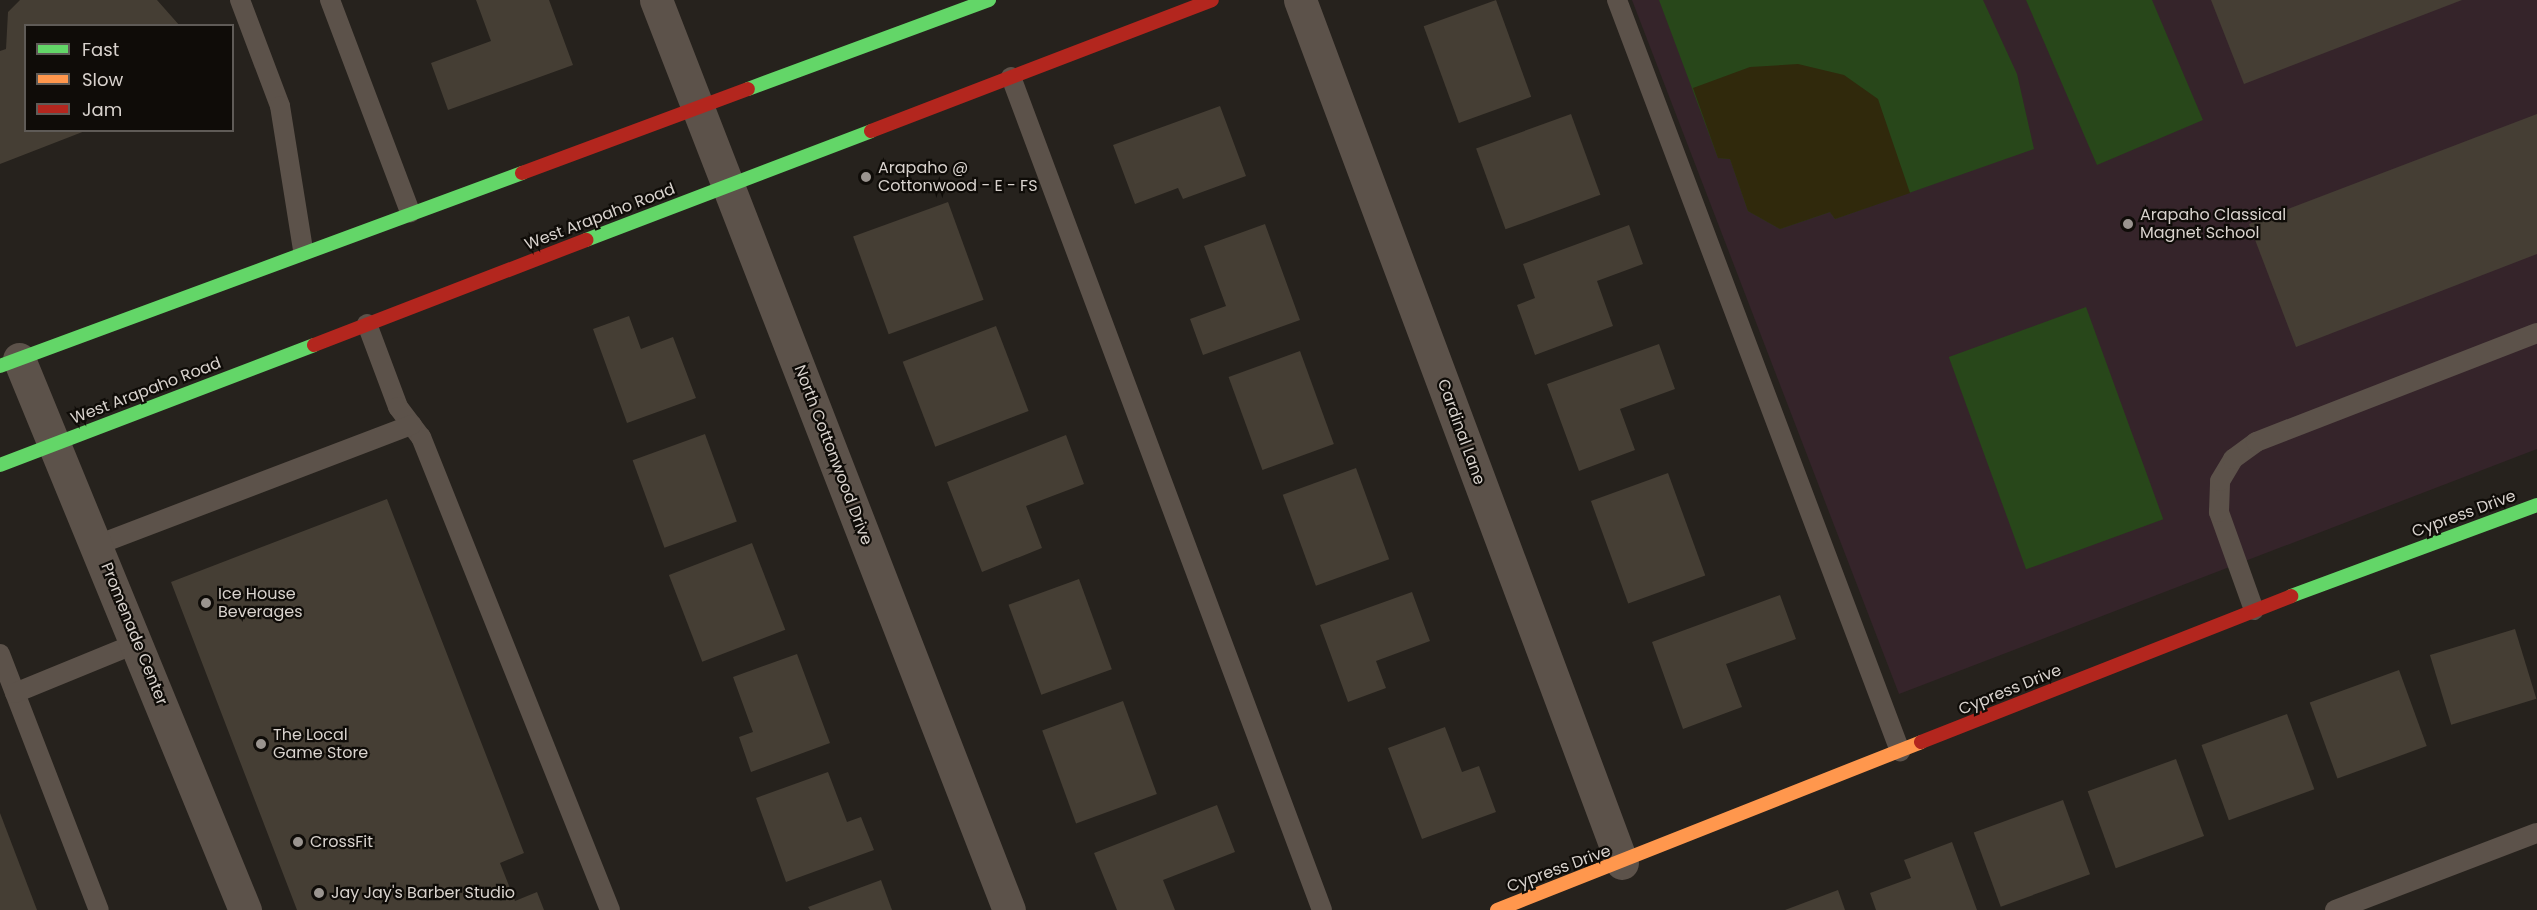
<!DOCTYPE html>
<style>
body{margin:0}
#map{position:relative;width:2537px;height:910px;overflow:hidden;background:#26221d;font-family:Poppins,sans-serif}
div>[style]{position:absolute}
.education>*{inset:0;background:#35242a}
.green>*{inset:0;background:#28471a;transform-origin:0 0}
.sand>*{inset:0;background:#30290c}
.building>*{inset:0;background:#453e34;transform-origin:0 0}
.lane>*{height:20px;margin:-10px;padding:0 10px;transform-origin:10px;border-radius:10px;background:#5c524a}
.street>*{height:33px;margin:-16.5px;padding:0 16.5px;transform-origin:16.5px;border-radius:16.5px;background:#5c524a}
.fast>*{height:14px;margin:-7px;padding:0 7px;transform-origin:7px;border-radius:7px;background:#63d668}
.slow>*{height:14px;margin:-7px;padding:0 7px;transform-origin:7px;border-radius:7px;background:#ff974d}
.jam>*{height:14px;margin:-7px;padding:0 7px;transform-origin:7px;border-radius:7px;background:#b3261e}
.dots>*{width:16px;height:16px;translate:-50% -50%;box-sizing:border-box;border:3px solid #0f0c08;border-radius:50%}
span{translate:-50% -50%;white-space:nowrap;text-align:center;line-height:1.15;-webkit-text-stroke:4.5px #0f0c08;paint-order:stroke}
.poi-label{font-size:16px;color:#d8d2cd}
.left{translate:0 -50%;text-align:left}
.street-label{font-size:16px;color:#d8d2cd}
.legend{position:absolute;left:24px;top:24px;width:210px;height:108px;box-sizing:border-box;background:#0f0c08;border:2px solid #5f5b57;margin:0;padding:8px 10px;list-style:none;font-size:18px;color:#d8d2cd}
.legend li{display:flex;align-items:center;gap:12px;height:30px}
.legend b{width:30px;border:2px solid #5f5b57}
</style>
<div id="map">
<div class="education">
<i style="clip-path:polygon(1632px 0,2537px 0,2537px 449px,1899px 694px)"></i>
</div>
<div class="green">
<i style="clip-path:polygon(1659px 0,1983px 0,2017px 74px,2034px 149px,1835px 219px,1830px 212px,1780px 229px,1748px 211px,1730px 159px,1718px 158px)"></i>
<i style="clip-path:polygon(2026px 0,2152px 0,2203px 120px,2097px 165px)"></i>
<i style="left:2086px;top:307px;width:226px;height:146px;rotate:70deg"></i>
</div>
<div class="sand">
<i style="clip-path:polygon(1798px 64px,1844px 75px,1878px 99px,1910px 193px,1835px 219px,1830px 212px,1780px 229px,1748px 211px,1730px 159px,1718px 158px,1693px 88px,1750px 67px)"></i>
</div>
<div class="building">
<i style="clip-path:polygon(20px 0,157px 0,180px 26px,26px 26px,26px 130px,85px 131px,0 164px,0 51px,6px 49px,8px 12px)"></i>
<i style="clip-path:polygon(476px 0,549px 0,573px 65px,448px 110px,431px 63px,491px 41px)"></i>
<i style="left:1496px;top:0;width:103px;height:77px;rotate:70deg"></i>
<i style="clip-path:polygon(2211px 0,2462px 0,2244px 84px)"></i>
<i style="clip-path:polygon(1220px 106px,1246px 176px,1183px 199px,1178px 188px,1135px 204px,1113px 145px)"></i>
<i style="left:1571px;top:114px;width:86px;height:101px;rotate:70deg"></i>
<i style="clip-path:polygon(2537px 114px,2537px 254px,2296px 347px,2249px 224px)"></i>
<i style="left:948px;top:202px;width:104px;height:101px;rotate:70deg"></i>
<i style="clip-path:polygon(1265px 224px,1300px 320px,1203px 355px,1190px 319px,1226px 306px,1204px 246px)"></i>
<i style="clip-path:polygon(1629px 225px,1643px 264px,1597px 281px,1613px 326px,1535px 355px,1517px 305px,1535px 298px,1523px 264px)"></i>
<i style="clip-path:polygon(629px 316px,641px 349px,673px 337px,696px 398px,627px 423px,593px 329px)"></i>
<i style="left:996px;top:326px;width:91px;height:100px;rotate:69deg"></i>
<i style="clip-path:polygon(1659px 344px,1675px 389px,1620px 409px,1635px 450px,1579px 471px,1547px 384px)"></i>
<i style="left:1300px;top:351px;width:99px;height:76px;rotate:70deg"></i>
<i style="left:705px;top:434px;width:93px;height:77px;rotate:70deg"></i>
<i style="clip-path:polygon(1066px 435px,1084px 484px,1026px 506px,1042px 548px,982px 572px,947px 482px)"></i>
<i style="left:1356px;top:468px;width:97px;height:78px;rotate:70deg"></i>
<i style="left:1668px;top:473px;width:109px;height:82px;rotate:70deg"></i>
<i style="clip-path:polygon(387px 499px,524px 853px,500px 863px,515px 901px,537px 892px,544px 910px,297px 910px,171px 582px)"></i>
<i style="left:752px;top:543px;width:93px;height:89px;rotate:69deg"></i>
<i style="left:1079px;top:579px;width:96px;height:75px;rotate:70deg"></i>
<i style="clip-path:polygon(1412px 592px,1430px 641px,1376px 661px,1386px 688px,1348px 702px,1320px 625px)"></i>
<i style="clip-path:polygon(1780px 595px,1796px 639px,1726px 664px,1742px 707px,1683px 729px,1652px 642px)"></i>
<i style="left:2515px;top:629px;width:73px;height:89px;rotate:73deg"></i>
<i style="clip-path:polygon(797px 654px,830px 743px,751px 772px,739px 737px,753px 732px,733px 677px)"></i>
<i style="left:2399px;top:670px;width:81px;height:95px;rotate:70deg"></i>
<i style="left:1123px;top:701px;width:99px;height:86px;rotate:70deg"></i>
<i style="left:2287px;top:714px;width:80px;height:91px;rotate:70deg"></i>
<i style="clip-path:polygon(1445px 727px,1462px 772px,1479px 766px,1496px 812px,1422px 839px,1388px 748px)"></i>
<i style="left:2176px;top:759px;width:82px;height:94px;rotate:70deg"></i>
<i style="clip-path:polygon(828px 772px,847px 822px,861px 817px,874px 850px,786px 882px,756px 798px)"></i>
<i style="left:2063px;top:800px;width:79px;height:95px;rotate:70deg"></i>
<i style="clip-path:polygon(1217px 805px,1235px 852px,1163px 880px,1175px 910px,1117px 910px,1094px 853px)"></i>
<i style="clip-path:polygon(0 813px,37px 910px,0 910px)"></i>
<i style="clip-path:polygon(1952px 842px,1977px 910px,1876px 910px,1870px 893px,1911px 878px,1904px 860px)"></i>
<i style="clip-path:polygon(881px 880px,892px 910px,810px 910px,808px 907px)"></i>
<i style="clip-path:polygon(1838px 890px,1845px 910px,1785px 910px)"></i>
</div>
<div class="lane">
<i style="left:240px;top:0;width:113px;rotate:69.3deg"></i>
<i style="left:280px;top:106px;width:146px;rotate:80.9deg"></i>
<i style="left:330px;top:0;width:227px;rotate:69.3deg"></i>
<i style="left:1617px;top:0;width:803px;rotate:69.35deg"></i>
<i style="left:1011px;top:77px;width:889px;rotate:69.53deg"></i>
<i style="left:367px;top:324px;width:89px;rotate:69.5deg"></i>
<i style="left:398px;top:407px;width:38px;rotate:53deg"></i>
<i style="left:421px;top:437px;width:509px;rotate:68.22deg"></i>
<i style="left:97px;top:545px;width:337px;rotate:-20.9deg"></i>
<i style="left:2254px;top:610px;width:104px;rotate:-109.7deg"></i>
<i style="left:2219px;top:512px;width:31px;rotate:-88deg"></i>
<i style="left:2220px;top:481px;width:26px;rotate:-59deg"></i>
<i style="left:2233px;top:459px;width:29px;rotate:-36deg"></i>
<i style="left:2256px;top:442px;width:301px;rotate:-21.2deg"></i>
<i style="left:0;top:654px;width:274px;rotate:68.9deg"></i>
<i style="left:15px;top:693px;width:132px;rotate:-22.3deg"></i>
<i style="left:2335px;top:910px;width:216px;rotate:-20.9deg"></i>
</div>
<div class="street">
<i style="left:656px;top:0;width:976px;rotate:68.8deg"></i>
<i style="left:1300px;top:0;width:921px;rotate:69.54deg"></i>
<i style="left:19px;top:359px;width:596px;rotate:67.7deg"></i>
</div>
<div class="fast">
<i style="left:748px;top:89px;width:257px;rotate:-20.3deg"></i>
<i style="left:586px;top:240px;width:305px;rotate:-20.9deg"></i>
<i style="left:0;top:366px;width:557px;rotate:-20.29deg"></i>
<i style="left:0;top:465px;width:336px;rotate:-20.9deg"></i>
<i style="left:2291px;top:596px;width:262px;rotate:-20.3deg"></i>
</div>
<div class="slow">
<i style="left:1497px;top:910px;width:456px;rotate:-21.6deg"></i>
</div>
<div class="jam">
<i style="left:871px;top:131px;width:365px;rotate:-21deg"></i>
<i style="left:522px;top:173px;width:241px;rotate:-20.4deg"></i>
<i style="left:314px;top:345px;width:292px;rotate:-21.1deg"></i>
<i style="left:1921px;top:742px;width:398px;rotate:-21.5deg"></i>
</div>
<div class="dots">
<i style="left:866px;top:177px;background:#9a948f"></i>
<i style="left:2128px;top:224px;background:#9a948f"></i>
<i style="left:206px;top:603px;background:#9a948f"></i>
<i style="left:261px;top:744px;background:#9a948f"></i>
<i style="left:298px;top:842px;background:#9a948f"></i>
<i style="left:319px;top:893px;background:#9a948f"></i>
</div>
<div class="poi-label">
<span class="left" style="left:878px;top:177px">Arapaho @<br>Cottonwood - E - FS</span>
<span class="left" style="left:2140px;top:224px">Arapaho Classical<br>Magnet School</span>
<span class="left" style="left:218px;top:603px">Ice House<br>Beverages</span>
<span class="left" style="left:273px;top:744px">The Local<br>Game Store</span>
<span class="left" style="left:310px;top:842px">CrossFit</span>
<span class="left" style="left:331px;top:893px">Jay Jay's Barber Studio</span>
</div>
<div class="street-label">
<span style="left:600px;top:217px;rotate:-21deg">West Arapaho Road</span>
<span style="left:146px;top:391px;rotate:-21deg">West Arapaho Road</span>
<span style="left:1461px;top:432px;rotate:70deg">Cardinal Lane</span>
<span style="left:833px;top:455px;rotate:69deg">North Cottonwood Drive</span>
<span style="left:2464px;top:514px;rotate:-20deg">Cypress Drive</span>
<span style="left:134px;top:634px;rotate:68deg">Promenade Center</span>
<span style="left:2010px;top:690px;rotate:-22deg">Cypress Drive</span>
<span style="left:1559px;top:869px;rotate:-20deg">Cypress Drive</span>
</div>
<ul class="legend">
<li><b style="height:8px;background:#63d668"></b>Fast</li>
<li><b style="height:8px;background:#ff974d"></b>Slow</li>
<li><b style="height:8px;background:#b3261e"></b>Jam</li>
</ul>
</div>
